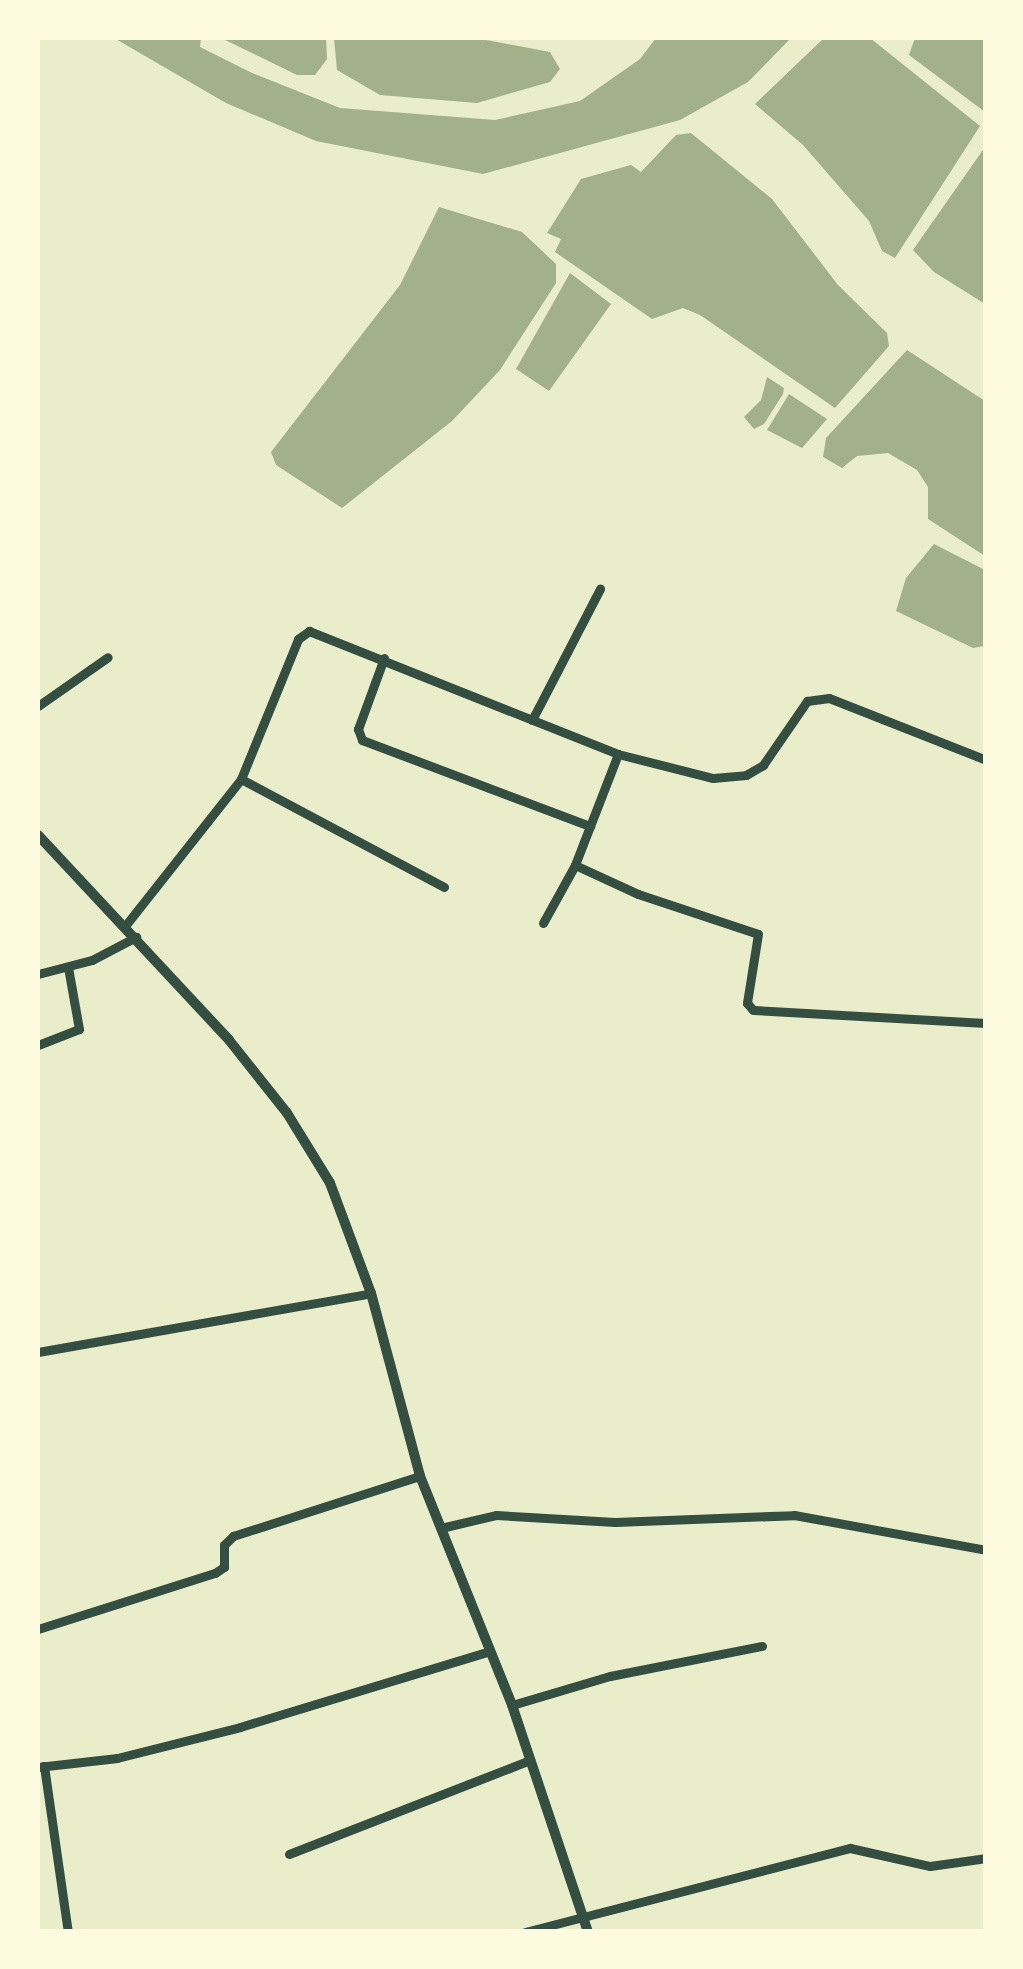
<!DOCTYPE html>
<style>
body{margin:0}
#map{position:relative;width:1023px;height:1969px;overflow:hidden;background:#e9edc9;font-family:"Varela Round",sans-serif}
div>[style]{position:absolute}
.water>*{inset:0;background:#a3b18a}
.minor>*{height:9px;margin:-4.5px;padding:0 4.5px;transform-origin:4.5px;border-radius:4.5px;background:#344e41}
.tertiary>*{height:10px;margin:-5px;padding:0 5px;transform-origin:5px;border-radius:5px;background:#344e41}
span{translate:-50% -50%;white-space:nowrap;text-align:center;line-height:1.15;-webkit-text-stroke:8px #fefae0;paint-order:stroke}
.frame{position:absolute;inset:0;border:40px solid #fefae0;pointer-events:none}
</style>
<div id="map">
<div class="water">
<i style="clip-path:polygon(86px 38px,201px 38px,200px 47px,252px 73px,340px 108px,495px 120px,580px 101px,640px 59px,656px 38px,791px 38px,748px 82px,680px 120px,483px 174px,316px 141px,226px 103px,114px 38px)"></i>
<i style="clip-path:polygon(221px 38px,326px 38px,327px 59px,315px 75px,297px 75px)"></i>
<i style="clip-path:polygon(334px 38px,481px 39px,550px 52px,560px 69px,550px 82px,477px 103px,380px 95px,337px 70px)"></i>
<i style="clip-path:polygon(824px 38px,870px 38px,980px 126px,895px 258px,882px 251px,869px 221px,803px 145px,755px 104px)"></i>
<i style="clip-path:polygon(915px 38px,985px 38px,985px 112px,909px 55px)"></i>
<i style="clip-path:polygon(691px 133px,772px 199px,838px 285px,887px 333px,889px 346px,835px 408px,700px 315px,683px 308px,652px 319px,555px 252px,561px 239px,547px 233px,581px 179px,631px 165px,641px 172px,676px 135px)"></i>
<i style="clip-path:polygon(985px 147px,985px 304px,934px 272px,913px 250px)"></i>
<i style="clip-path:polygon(439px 207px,522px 232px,556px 264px,556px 283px,500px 370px,452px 421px,342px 508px,276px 465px,271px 452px,400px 285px)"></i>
<i style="clip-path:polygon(570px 273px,611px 304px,549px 391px,516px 369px)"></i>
<i style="clip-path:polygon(907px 350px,985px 401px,985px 556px,928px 519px,928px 487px,917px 470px,888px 453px,857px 456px,842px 468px,823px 457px,826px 438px)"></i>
<i style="clip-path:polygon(767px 377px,784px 388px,783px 394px,764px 424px,754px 429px,744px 417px,761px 400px)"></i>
<i style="clip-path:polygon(789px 394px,827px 419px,802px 448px,767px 430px)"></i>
<i style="clip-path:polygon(934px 544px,985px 570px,984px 646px,973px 648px,896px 611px,906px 578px)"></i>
</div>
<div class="minor">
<i style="left:384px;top:658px;width:76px;rotate:110.1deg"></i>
<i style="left:358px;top:729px;width:12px;rotate:70deg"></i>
<i style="left:362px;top:740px;width:244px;rotate:20.7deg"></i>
<i style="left:38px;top:706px;width:85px;rotate:-35deg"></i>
<i style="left:532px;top:720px;width:148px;rotate:-62.6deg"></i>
<i style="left:618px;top:754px;width:119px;rotate:111.2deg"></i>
<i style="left:575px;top:865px;width:69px;rotate:24.7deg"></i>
<i style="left:638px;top:894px;width:126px;rotate:18.4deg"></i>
<i style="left:758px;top:934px;width:70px;rotate:99.1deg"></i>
<i style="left:747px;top:1003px;width:9px;rotate:49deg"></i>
<i style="left:753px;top:1010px;width:233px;rotate:3.2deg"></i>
<i style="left:241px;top:779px;width:230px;rotate:28deg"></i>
<i style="left:543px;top:923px;width:66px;rotate:-61.1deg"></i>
<i style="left:125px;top:926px;width:187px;rotate:-51.7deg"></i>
<i style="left:241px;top:779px;width:151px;rotate:-67.8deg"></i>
<i style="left:298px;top:639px;width:14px;rotate:-36deg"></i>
<i style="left:309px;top:631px;width:333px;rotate:21.7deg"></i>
<i style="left:618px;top:754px;width:98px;rotate:14.2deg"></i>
<i style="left:713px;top:778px;width:33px;rotate:-5deg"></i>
<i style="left:746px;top:775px;width:20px;rotate:-30deg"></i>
<i style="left:763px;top:765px;width:78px;rotate:-55.5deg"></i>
<i style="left:807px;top:701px;width:22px;rotate:-8deg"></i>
<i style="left:829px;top:698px;width:169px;rotate:21.5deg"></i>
<i style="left:38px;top:974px;width:56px;rotate:-14.5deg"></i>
<i style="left:92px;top:960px;width:50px;rotate:-27.6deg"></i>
<i style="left:38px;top:1045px;width:44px;rotate:-21.3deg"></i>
<i style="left:79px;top:1029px;width:63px;rotate:-100.1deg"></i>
<i style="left:38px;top:1352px;width:338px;rotate:-10deg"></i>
<i style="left:445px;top:1527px;width:52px;rotate:-13.2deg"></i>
<i style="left:496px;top:1515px;width:119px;rotate:3.4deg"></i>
<i style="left:615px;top:1522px;width:179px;rotate:-2.2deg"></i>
<i style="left:794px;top:1515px;width:195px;rotate:10.3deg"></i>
<i style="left:38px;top:1629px;width:186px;rotate:-17.6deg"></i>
<i style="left:215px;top:1573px;width:11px;rotate:-34deg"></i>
<i style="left:224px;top:1567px;width:22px;rotate:-90deg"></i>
<i style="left:224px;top:1545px;width:13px;rotate:-45deg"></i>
<i style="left:233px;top:1536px;width:196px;rotate:-17.8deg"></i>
<i style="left:512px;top:1705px;width:102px;rotate:-16.5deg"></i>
<i style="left:610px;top:1676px;width:155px;rotate:-11.2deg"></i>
<i style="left:44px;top:1766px;width:168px;rotate:81.8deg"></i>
<i style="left:38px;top:1767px;width:80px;rotate:-6.5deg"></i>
<i style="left:117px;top:1758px;width:127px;rotate:-14.1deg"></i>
<i style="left:240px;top:1727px;width:261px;rotate:-16.9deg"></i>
<i style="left:289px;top:1854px;width:259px;rotate:-21.3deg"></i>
<i style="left:525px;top:1932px;width:336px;rotate:-14.5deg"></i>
<i style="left:850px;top:1848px;width:82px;rotate:12.7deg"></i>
<i style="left:930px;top:1866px;width:57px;rotate:-8.1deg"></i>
</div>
<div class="tertiary">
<i style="left:38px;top:835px;width:280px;rotate:47deg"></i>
<i style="left:229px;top:1040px;width:93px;rotate:51.5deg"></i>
<i style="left:287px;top:1113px;width:82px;rotate:58.4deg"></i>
<i style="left:330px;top:1183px;width:117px;rotate:69.6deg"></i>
<i style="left:371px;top:1293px;width:189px;rotate:75deg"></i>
<i style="left:420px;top:1476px;width:247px;rotate:68.1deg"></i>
<i style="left:512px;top:1705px;width:239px;rotate:71.5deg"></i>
</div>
<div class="frame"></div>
</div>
